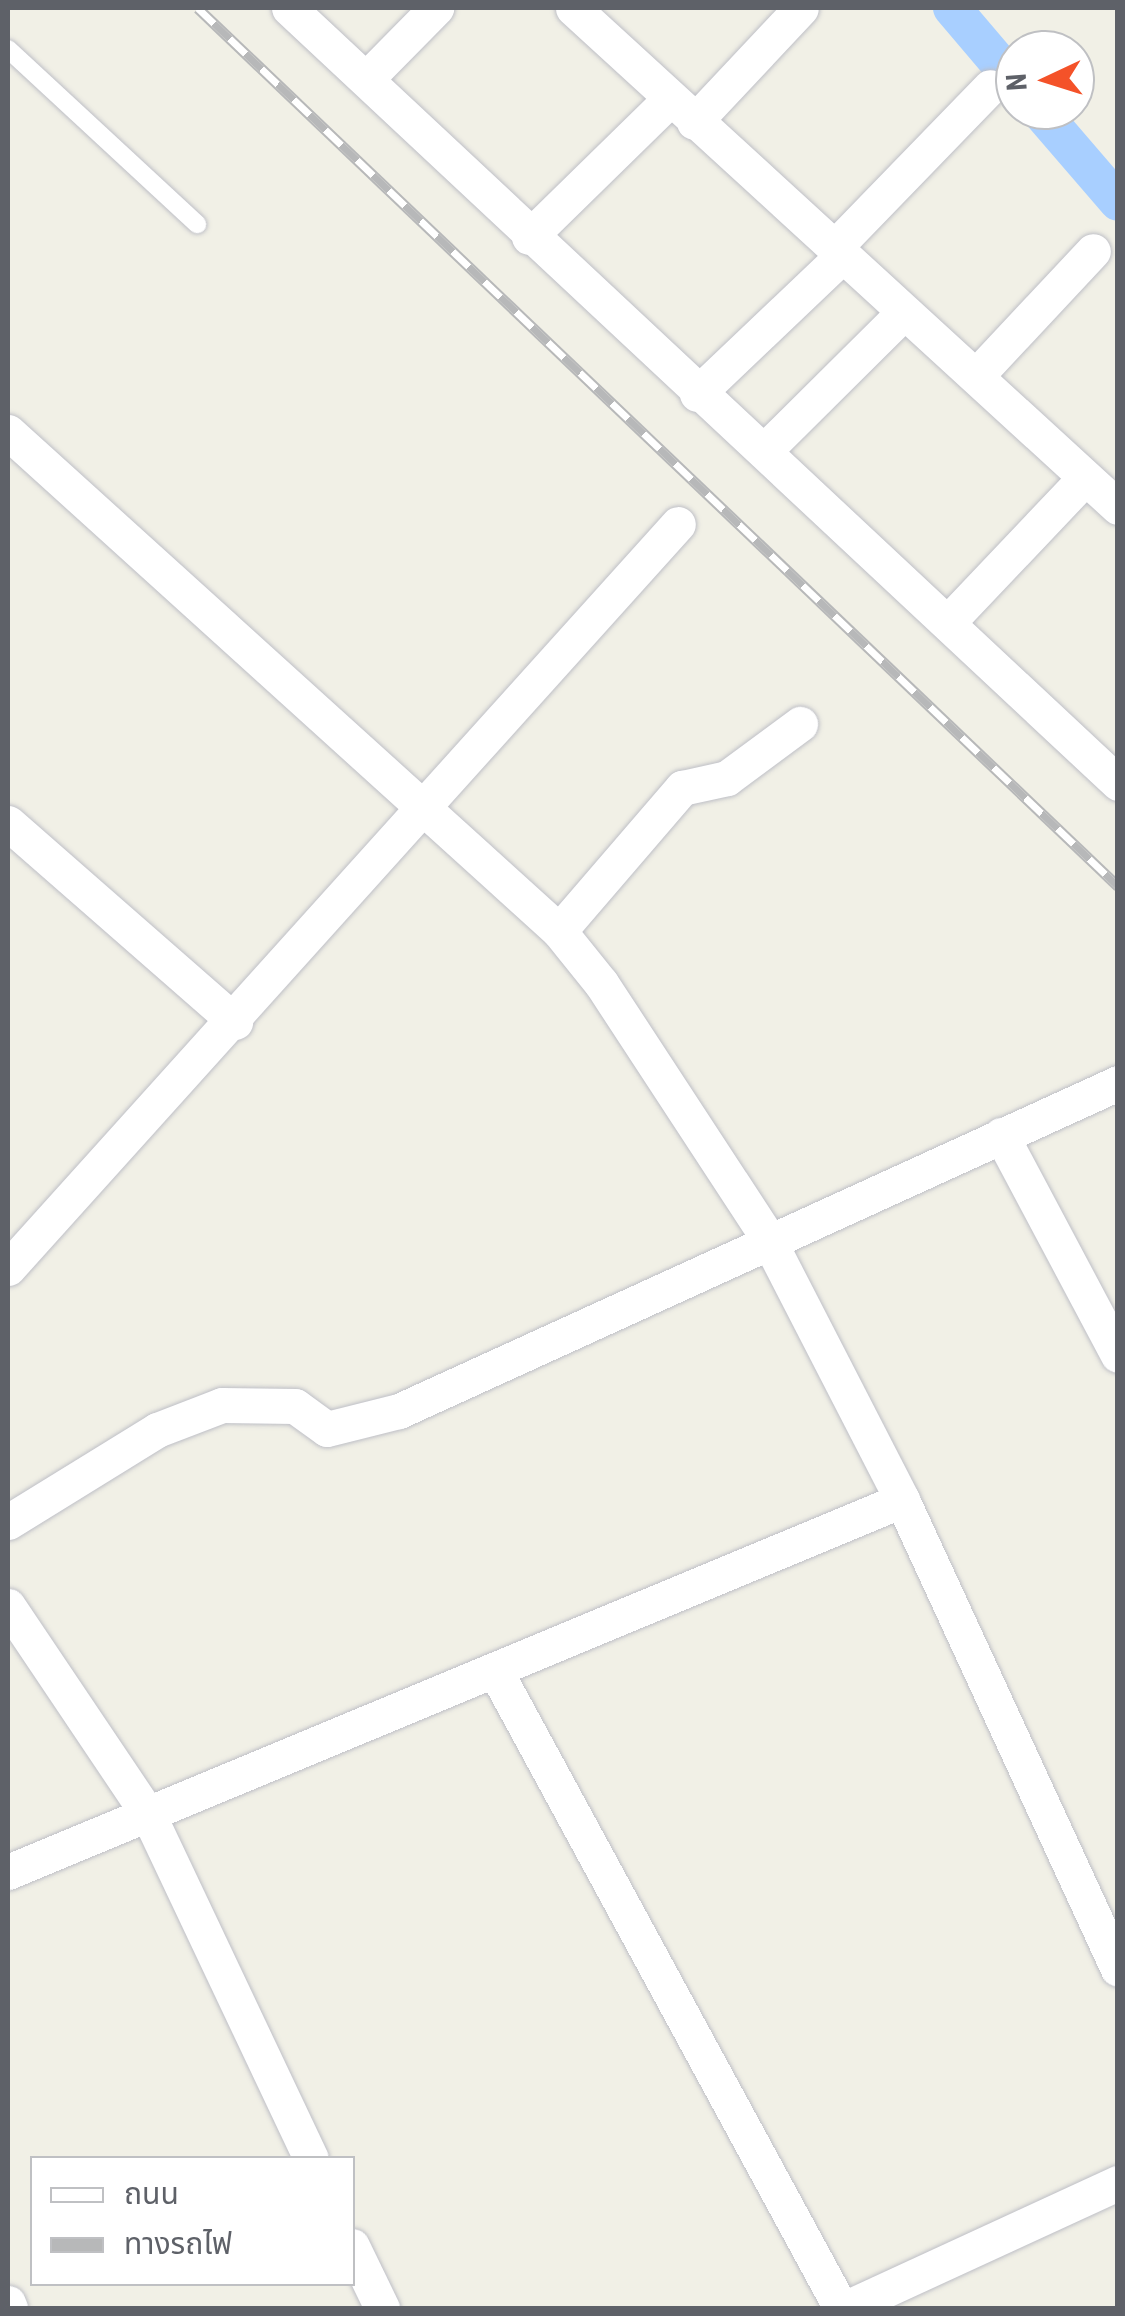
<!DOCTYPE html>
<meta charset="utf-8">
<style>
body{margin:0}
#map{position:relative;width:1125px;height:2316px;overflow:hidden;background:#f1f0e6;font-family:"Roboto Condensed","Noto Sans Thai",sans-serif}
div>[style]{position:absolute}
.canal>*{height:38px;margin:-19px;padding:0 19px;transform-origin:19px;border-radius:19px;background:#a8cfff}
.roads{filter:drop-shadow(0 0 2px #bebfc6) drop-shadow(0 0 2px #bebfc6)}
.service>*{height:18px;margin:-9px;padding:0 9px;transform-origin:9px;border-radius:9px;background:#fff}
.minor>*{height:35px;margin:-17.5px;padding:0 17.5px;transform-origin:17.5px;border-radius:17.5px;background:#fff}
.rail>*{height:11px;margin-top:-5.5px;transform-origin:0;background:repeating-linear-gradient(90deg,#fff 0 22px,#b7b8b9 0 44px);box-sizing:border-box;border-block:2px solid #b7b8b9}
span{translate:-50% -50%;white-space:nowrap;text-align:center;line-height:1.15;-webkit-text-stroke:8px #fff;paint-order:stroke}
.frame{position:absolute;inset:0;border:10px solid #5e6168;pointer-events:none}
.legend{position:absolute;left:30px;top:2156px;width:325px;height:130px;box-sizing:border-box;background:#fff;border:2px solid #bfc0c3;margin:0;padding:12px 18px;list-style:none;font-size:30px;color:#5e6168}
.legend li{display:flex;align-items:center;gap:20px;height:50px}
.legend b{width:50px;border:2px solid #bfc0c3}
.north{position:absolute;left:995px;top:30px;width:100px;height:100px;box-sizing:border-box;background:#fff;border:2px solid #bfc0c3;border-radius:50%;rotate:266deg;font-size:28px;font-weight:700;line-height:40px;text-align:center;color:#5e6168}
.north::after{content:'';display:block;margin:auto;width:35px;height:45px;background:#f45229;clip-path:polygon(50% 0,100% 100%,50% 72%,0 100%)}
</style>
<div id="map">
<div class="canal">
<i style="left:952px;top:8px;width:97px;rotate:49.6deg"></i>
<i style="left:1039px;top:110px;width:121px;rotate:49.3deg"></i>
</div>
<div class="roads">
<div class="service">
<i style="left:8px;top:49px;width:258px;rotate:42.8deg"></i>
</div>
<div class="minor">
<i style="left:289px;top:8px;width:1135px;rotate:43.07deg"></i>
<i style="left:573px;top:8px;width:739px;rotate:42.48deg"></i>
<i style="left:371px;top:74px;width:93px;rotate:-45.4deg"></i>
<i style="left:694px;top:122px;width:156px;rotate:-46.8deg"></i>
<i style="left:529px;top:237px;width:197px;rotate:-44.4deg"></i>
<i style="left:834px;top:248px;width:224px;rotate:-45.9deg"></i>
<i style="left:976px;top:376px;width:171px;rotate:-46.9deg"></i>
<i style="left:697px;top:394px;width:200px;rotate:-43.6deg"></i>
<i style="left:8px;top:432px;width:743px;rotate:42.16deg"></i>
<i style="left:559px;top:931px;width:67px;rotate:51.1deg"></i>
<i style="left:601px;top:983px;width:303px;rotate:56.8deg"></i>
<i style="left:767px;top:1237px;width:296px;rotate:62.8deg"></i>
<i style="left:902px;top:1500px;width:516px;rotate:65.27deg"></i>
<i style="left:765px;top:450px;width:194px;rotate:-44.8deg"></i>
<i style="left:951px;top:619px;width:193px;rotate:-46.5deg"></i>
<i style="left:8px;top:823px;width:302px;rotate:41.2deg"></i>
<i style="left:559px;top:931px;width:189px;rotate:-49.3deg"></i>
<i style="left:682px;top:788px;width:46px;rotate:-12.5deg"></i>
<i style="left:727px;top:778px;width:91px;rotate:-36.5deg"></i>
<i style="left:1001px;top:1135px;width:249px;rotate:62deg"></i>
<i style="left:8px;top:1268px;width:1001px;rotate:-48deg"></i>
<i style="left:8px;top:1522px;width:175px;rotate:-31.7deg"></i>
<i style="left:157px;top:1430px;width:70px;rotate:-21deg"></i>
<i style="left:222px;top:1405px;width:73px;rotate:0.8deg"></i>
<i style="left:295px;top:1406px;width:39px;rotate:36deg"></i>
<i style="left:327px;top:1429px;width:74px;rotate:-14deg"></i>
<i style="left:399px;top:1411px;width:790px;rotate:-24.52deg"></i>
<i style="left:8px;top:1606px;width:253px;rotate:56.1deg"></i>
<i style="left:149px;top:1816px;width:378px;rotate:64.7deg"></i>
<i style="left:497px;top:1674px;width:721px;rotate:61.52deg"></i>
<i style="left:8px;top:1872px;width:968px;rotate:-22.59deg"></i>
<i style="left:352px;top:2246px;width:69px;rotate:64.2deg"></i>
<i style="left:8px;top:2303px;width:5px;rotate:68deg"></i>
<i style="left:846px;top:2308px;width:299px;rotate:-24.7deg"></i>
</div>
</div>
<div class="rail">
<i style="left:198px;top:8px;width:1272px;rotate:43.66deg"></i>
</div>
<div class="frame"></div>
<ul class="legend">
<li><b style="height:12px;background:#fff"></b>ถนน</li>
<li><b style="height:12px;background:#b7b8b9"></b>ทางรถไฟ</li>
</ul>
<div class="north">N</div>
</div>
